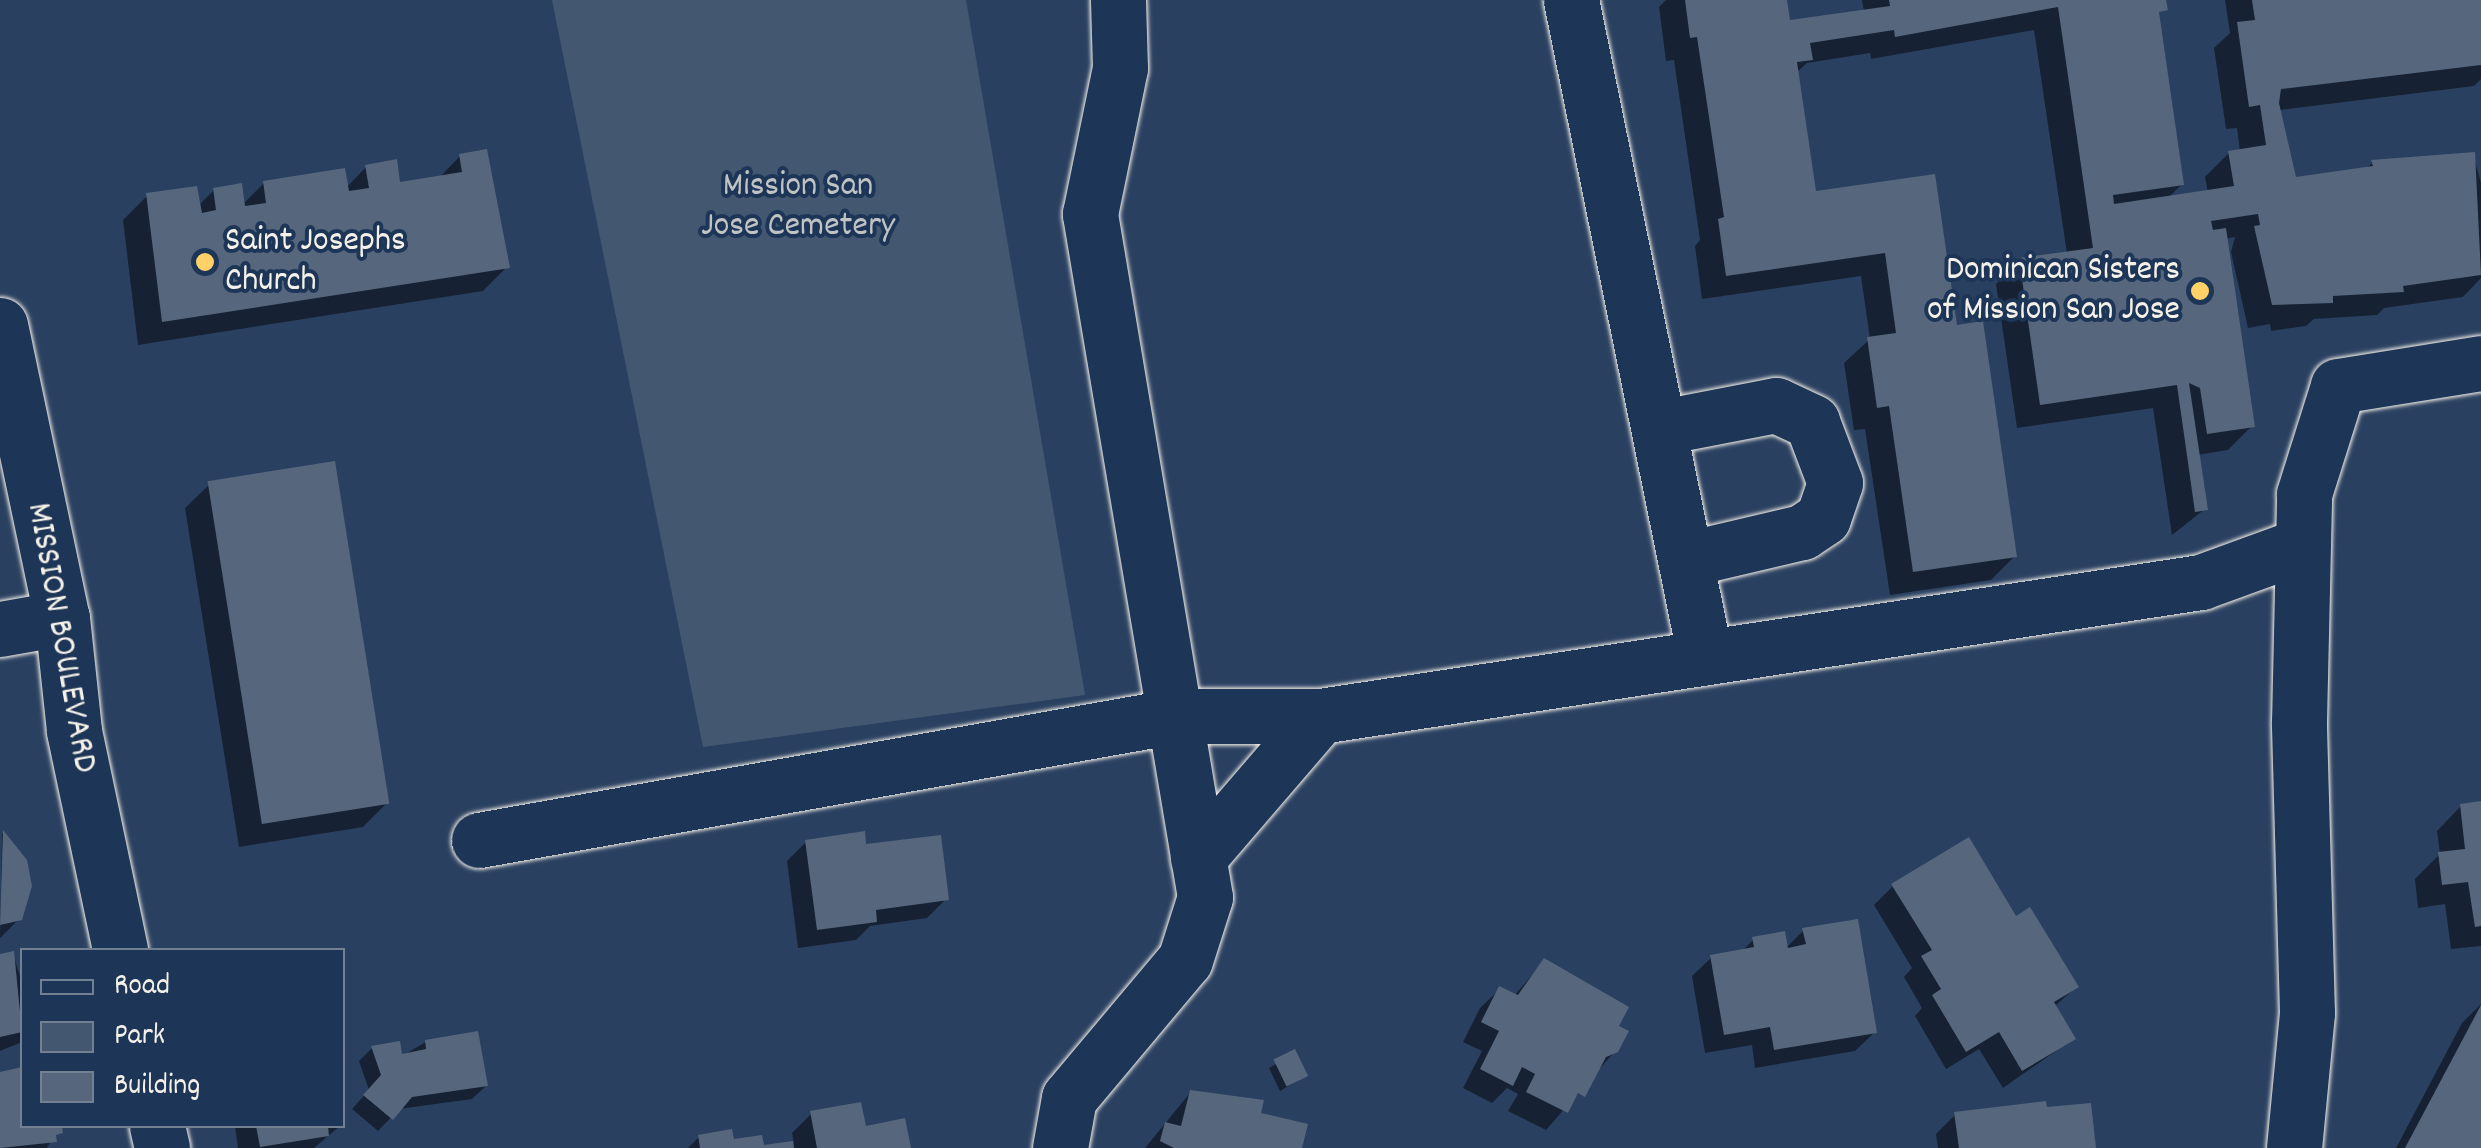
<!DOCTYPE html>
<style>
body{margin:0}
#map{position:relative;width:2481px;height:1148px;overflow:hidden;background:#2a4060;font-family:Dekko,sans-serif}
div>[style]{position:absolute}
.green>*{inset:0;background:#445771}
.shadow>*{inset:0;background:#0007}
.building>*{inset:0;background:#56677d;transform-origin:0 0}
.roads{filter:drop-shadow(0 0 2px #f4f1e8) drop-shadow(0 0 2px #f4f1e8)}
.minor>*{height:55px;margin:-27.5px;padding:0 27.5px;transform-origin:27.5px;border-radius:27.5px;background:#1d3557}
.major>*{height:55px;margin:-27.5px;padding:0 27.5px;transform-origin:27.5px;border-radius:27.5px;background:#1d3557}
.dots>*{width:28px;height:28px;translate:-50% -50%;box-sizing:border-box;border:5px solid #1d3557;border-radius:50%}
span{translate:-50% -50%;white-space:nowrap;text-align:center;line-height:1.15;-webkit-text-stroke:8px #1d3557;paint-order:stroke}
.park-label{font-size:35px;color:#bfc3c4}
.poi-label{font-size:35px;color:#f4f1e8}
.left{translate:0 -50%;text-align:left}
.right{translate:-100% -50%;text-align:right}
.street-label{font-size:35px;color:#f4f1e8}
.legend{position:absolute;left:20px;top:948px;width:325px;height:180px;box-sizing:border-box;background:#1d3557;border:2px solid #738091;margin:0;padding:12px 18px;list-style:none;font-size:30px;color:#f4f1e8}
.legend li{display:flex;align-items:center;gap:20px;height:50px}
.legend b{width:50px;border:2px solid #738091}
</style>
<div id="map">
<div class="green">
<i style="clip-path:polygon(552px 0,966px 0,1085px 695px,703px 747px)"></i>
</div>
<div class="shadow">
<i style="clip-path:polygon(1666px 0,1785px 0,1788px 23px,1864px 12px,1862px 0,2164px 0,2157px 17px,2182px 184px,2167px 199px,2208px 193px,2205px 177px,2229px 153px,2240px 152px,2237px 128px,2226px 129px,2214px 48px,2230px 33px,2225px 0,2481px 0,2481px 79px,2474px 86px,2280px 110px,2294px 180px,2365px 170px,2373px 162px,2473px 154px,2481px 183px,2481px 278px,2463px 297px,2384px 308px,2377px 315px,2314px 319px,2306px 326px,2271px 331px,2270px 324px,2248px 328px,2231px 252px,2235px 237px,2225px 239px,2252px 426px,2228px 450px,2197px 455px,2205px 509px,2172px 535px,2153px 408px,2017px 428px,1996px 284px,2020px 260px,2067px 254px,2034px 30px,1871px 59px,1870px 53px,1807px 63px,1796px 73px,1814px 194px,1933px 177px,1955px 327px,2015px 556px,1991px 580px,1890px 595px,1865px 429px,1854px 430px,1844px 363px,1870px 339px,1861px 276px,1702px 299px,1695px 246px,1700px 240px,1674px 60px,1666px 61px,1659px 7px)"></i>
<i style="clip-path:polygon(460px 156px,507px 267px,483px 291px,138px 345px,123px 220px,147px 196px,198px 206px,214px 190px,242px 205px,264px 183px,346px 188px,366px 167px,398px 185px,438px 179px)"></i>
<i style="clip-path:polygon(210px 484px,387px 803px,363px 827px,239px 847px,185px 508px)"></i>
<i style="clip-path:polygon(2481px 804px,2481px 946px,2451px 949px,2445px 904px,2418px 908px,2415px 879px,2440px 854px,2437px 831px,2461px 806px)"></i>
<i style="clip-path:polygon(2px 833px,24px 861px,20px 918px,0 938px)"></i>
<i style="clip-path:polygon(806px 842px,864px 847px,946px 899px,927px 918px,870px 926px,856px 940px,798px 948px,787px 861px)"></i>
<i style="clip-path:polygon(1893px 886px,2015px 919px,2076px 987px,2054px 1007px,2073px 1039px,2003px 1088px,1979px 1049px,1946px 1069px,1915px 1016px,1922px 1008px,1904px 977px,1912px 968px,1874px 905px)"></i>
<i style="clip-path:polygon(1804px 930px,1875px 1032px,1855px 1051px,1755px 1068px,1752px 1045px,1705px 1053px,1692px 976px,1712px 957px,1741px 952px,1753px 940px,1785px 949px)"></i>
<i style="clip-path:polygon(13px 954px,22px 982px,22px 1042px,0 1051px,0 957px)"></i>
<i style="clip-path:polygon(1544px 961px,1616px 1027px,1616px 1050px,1546px 1130px,1508px 1111px,1518px 1094px,1507px 1088px,1492px 1103px,1463px 1088px,1482px 1051px,1463px 1042px,1480px 1008px,1500px 989px,1514px 996px)"></i>
<i style="clip-path:polygon(2481px 1004px,2481px 1148px,2396px 1148px,2462px 1023px)"></i>
<i style="clip-path:polygon(426px 1042px,486px 1086px,472px 1099px,399px 1109px,378px 1131px,352px 1109px,369px 1090px,359px 1061px,372px 1048px,400px 1057px)"></i>
<i style="clip-path:polygon(1294px 1053px,1305px 1076px,1280px 1091px,1269px 1068px)"></i>
<i style="clip-path:polygon(22px 1070px,22px 1126px,60px 1126px,47px 1148px,0 1148px,0 1074px)"></i>
<i style="clip-path:polygon(1190px 1093px,1258px 1115px,1300px 1148px,1145px 1148px)"></i>
<i style="clip-path:polygon(811px 1114px,864px 1129px,908px 1148px,763px 1148px,794px 1143px,792px 1133px)"></i>
<i style="clip-path:polygon(1956px 1114px,2094px 1148px,1938px 1148px,1936px 1134px)"></i>
<i style="clip-path:polygon(235px 1126px,340px 1126px,314px 1148px,238px 1148px)"></i>
<i style="clip-path:polygon(699px 1137px,731px 1142px,762px 1148px,688px 1148px)"></i>
</div>
<div class="building">
<i style="clip-path:polygon(1685px 0,1787px 0,1790px 20px,1890px 6px,1889px 0,2166px 0,2168px 10px,2159px 12px,2184px 185px,2113px 195px,2114px 204px,2234px 186px,2228px 151px,2266px 145px,2260px 105px,2249px 107px,2237px 22px,2255px 20px,2252px 0,2481px 0,2481px 65px,2281px 89px,2279px 103px,2296px 177px,2373px 166px,2371px 160px,2475px 152px,2481px 275px,2403px 286px,2404px 292px,2333px 296px,2333px 303px,2272px 305px,2254px 226px,2260px 225px,2258px 214px,2211px 221px,2213px 230px,2226px 228px,2255px 427px,2207px 434px,2200px 388px,2189px 383px,2208px 510px,2195px 512px,2177px 385px,2040px 405px,2019px 258px,2093px 248px,2058px 7px,1895px 37px,1894px 30px,1810px 43px,1813px 60px,1797px 62px,1816px 191px,1935px 174px,1957px 325px,1983px 321px,2017px 557px,1913px 572px,1889px 406px,1877px 408px,1867px 337px,1896px 333px,1885px 253px,1726px 276px,1718px 219px,1724px 217px,1697px 37px,1690px 38px)"></i>
<i style="clip-path:polygon(487px 149px,510px 268px,162px 322px,146px 193px,197px 186px,202px 213px,216px 210px,213px 188px,242px 183px,245px 206px,266px 203px,263px 181px,345px 168px,349px 191px,369px 188px,365px 165px,397px 159px,400px 182px,462px 172px,459px 154px)"></i>
<i style="left:335px;top:461px;width:347px;height:129px;rotate:81deg"></i>
<i style="clip-path:polygon(2481px 801px,2481px 926px,2475px 927px,2468px 882px,2442px 885px,2438px 852px,2465px 849px,2460px 804px)"></i>
<i style="clip-path:polygon(3px 830px,27px 860px,32px 886px,22px 920px,0 925px)"></i>
<i style="clip-path:polygon(865px 831px,866px 844px,941px 835px,949px 900px,876px 910px,877px 922px,817px 930px,805px 840px)"></i>
<i style="clip-path:polygon(1969px 837px,2016px 916px,2030px 907px,2079px 987px,2054px 1002px,2076px 1039px,2022px 1071px,1999px 1032px,1966px 1052px,1932px 995px,1941px 989px,1921px 956px,1932px 950px,1891px 884px)"></i>
<i style="clip-path:polygon(1858px 919px,1877px 1033px,1774px 1050px,1770px 1027px,1724px 1035px,1710px 955px,1754px 947px,1752px 937px,1785px 931px,1788px 948px,1806px 944px,1802px 928px)"></i>
<i style="clip-path:polygon(14px 951px,22px 1032px,0 1037px,0 954px)"></i>
<i style="clip-path:polygon(1544px 958px,1629px 1007px,1619px 1026px,1629px 1031px,1618px 1052px,1606px 1057px,1585px 1097px,1578px 1093px,1568px 1113px,1526px 1092px,1535px 1074px,1522px 1067px,1513px 1086px,1480px 1069px,1499px 1031px,1481px 1022px,1499px 986px,1518px 995px)"></i>
<i style="clip-path:polygon(2481px 1005px,2481px 1148px,2405px 1148px)"></i>
<i style="clip-path:polygon(478px 1031px,488px 1086px,412px 1097px,393px 1120px,363px 1095px,381px 1075px,371px 1046px,400px 1041px,402px 1054px,426px 1049px,425px 1040px)"></i>
<i style="left:1295px;top:1049px;width:30px;height:24px;rotate:64deg"></i>
<i style="clip-path:polygon(22px 1067px,22px 1126px,62px 1126px,63px 1133px,56px 1135px,57px 1142px,0 1148px,0 1072px)"></i>
<i style="clip-path:polygon(1190px 1090px,1264px 1100px,1261px 1113px,1308px 1124px,1302px 1148px,1174px 1148px,1160px 1141px,1165px 1122px,1181px 1126px)"></i>
<i style="clip-path:polygon(2046px 1101px,2047px 1107px,2091px 1103px,2096px 1148px,1959px 1148px,1954px 1112px)"></i>
<i style="clip-path:polygon(861px 1102px,866px 1126px,905px 1118px,911px 1148px,817px 1148px,810px 1111px)"></i>
<i style="clip-path:polygon(256px 1126px,328px 1126px,329px 1136px,260px 1147px)"></i>
<i style="clip-path:polygon(732px 1129px,734px 1139px,762px 1135px,764px 1145px,793px 1141px,794px 1148px,700px 1148px,698px 1135px)"></i>
</div>
<div class="roads">
<div class="minor">
<i style="left:1571px;top:0;width:671px;rotate:78.47deg"></i>
<i style="left:1662px;top:427px;width:116px;rotate:-10.9deg"></i>
<i style="left:1776px;top:405px;width:40px;rotate:25deg"></i>
<i style="left:1812px;top:422px;width:65px;rotate:69.3deg"></i>
<i style="left:1835px;top:483px;width:37px;rotate:109deg"></i>
<i style="left:1823px;top:518px;width:25px;rotate:146deg"></i>
<i style="left:1802px;top:532px;width:118px;rotate:166.8deg"></i>
<i style="left:0;top:629px;width:63px;rotate:-10.1deg"></i>
<i style="left:479px;top:840px;width:707px;rotate:-10.1deg"></i>
<i style="left:1175px;top:716px;width:145px"></i>
<i style="left:1320px;top:716px;width:891px;rotate:-8.65deg"></i>
<i style="left:2201px;top:582px;width:105px;rotate:-20deg"></i>
<i style="left:1198px;top:858px;width:187px;rotate:-49.3deg"></i>
<i style="left:1060px;top:1148px;width:51px;rotate:-79.8deg"></i>
<i style="left:1069px;top:1098px;width:180px;rotate:-50deg"></i>
<i style="left:1185px;top:960px;width:66px;rotate:-72.4deg"></i>
<i style="left:1205px;top:897px;width:693px;rotate:-99.56deg"></i>
<i style="left:1090px;top:214px;width:149px;rotate:-78.4deg"></i>
<i style="left:1120px;top:68px;width:68px;rotate:-91.7deg"></i>
<i style="left:2294px;top:1148px;width:136px;rotate:-84.5deg"></i>
<i style="left:2307px;top:1013px;width:291px;rotate:-91.6deg"></i>
<i style="left:2299px;top:722px;width:228px;rotate:-88.7deg"></i>
<i style="left:2304px;top:494px;width:113px;rotate:-72.5deg"></i>
<i style="left:2338px;top:386px;width:145px;rotate:-9.1deg"></i>
</div>
<div class="major">
<i style="left:0;top:325px;width:299px;rotate:78.1deg"></i>
<i style="left:62px;top:618px;width:114px;rotate:83.9deg"></i>
<i style="left:74px;top:731px;width:224px;rotate:78.1deg"></i>
<i style="left:157px;top:1126px;width:23px;rotate:77deg"></i>
</div>
</div>
<div class="dots">
<i style="left:205px;top:262px;background:#ffd166"></i>
<i style="left:2200px;top:291px;background:#ffd166"></i>
</div>
<div class="park-label">
<span style="left:798px;top:207px">Mission San<br>Jose Cemetery</span>
</div>
<div class="poi-label">
<span class="left" style="left:225px;top:262px">Saint Josephs<br>Church</span>
<span class="right" style="left:2180px;top:291px">Dominican Sisters<br>of Mission San Jose</span>
</div>
<div class="street-label">
<span style="left:60px;top:638px;rotate:80deg">MISSION BOULEVARD</span>
</div>
<ul class="legend">
<li><b style="height:12px;background:#1d3557"></b>Road</li>
<li><b style="height:28px;background:#445771"></b>Park</li>
<li><b style="height:28px;background:#56677d"></b>Building</li>
</ul>
</div>
